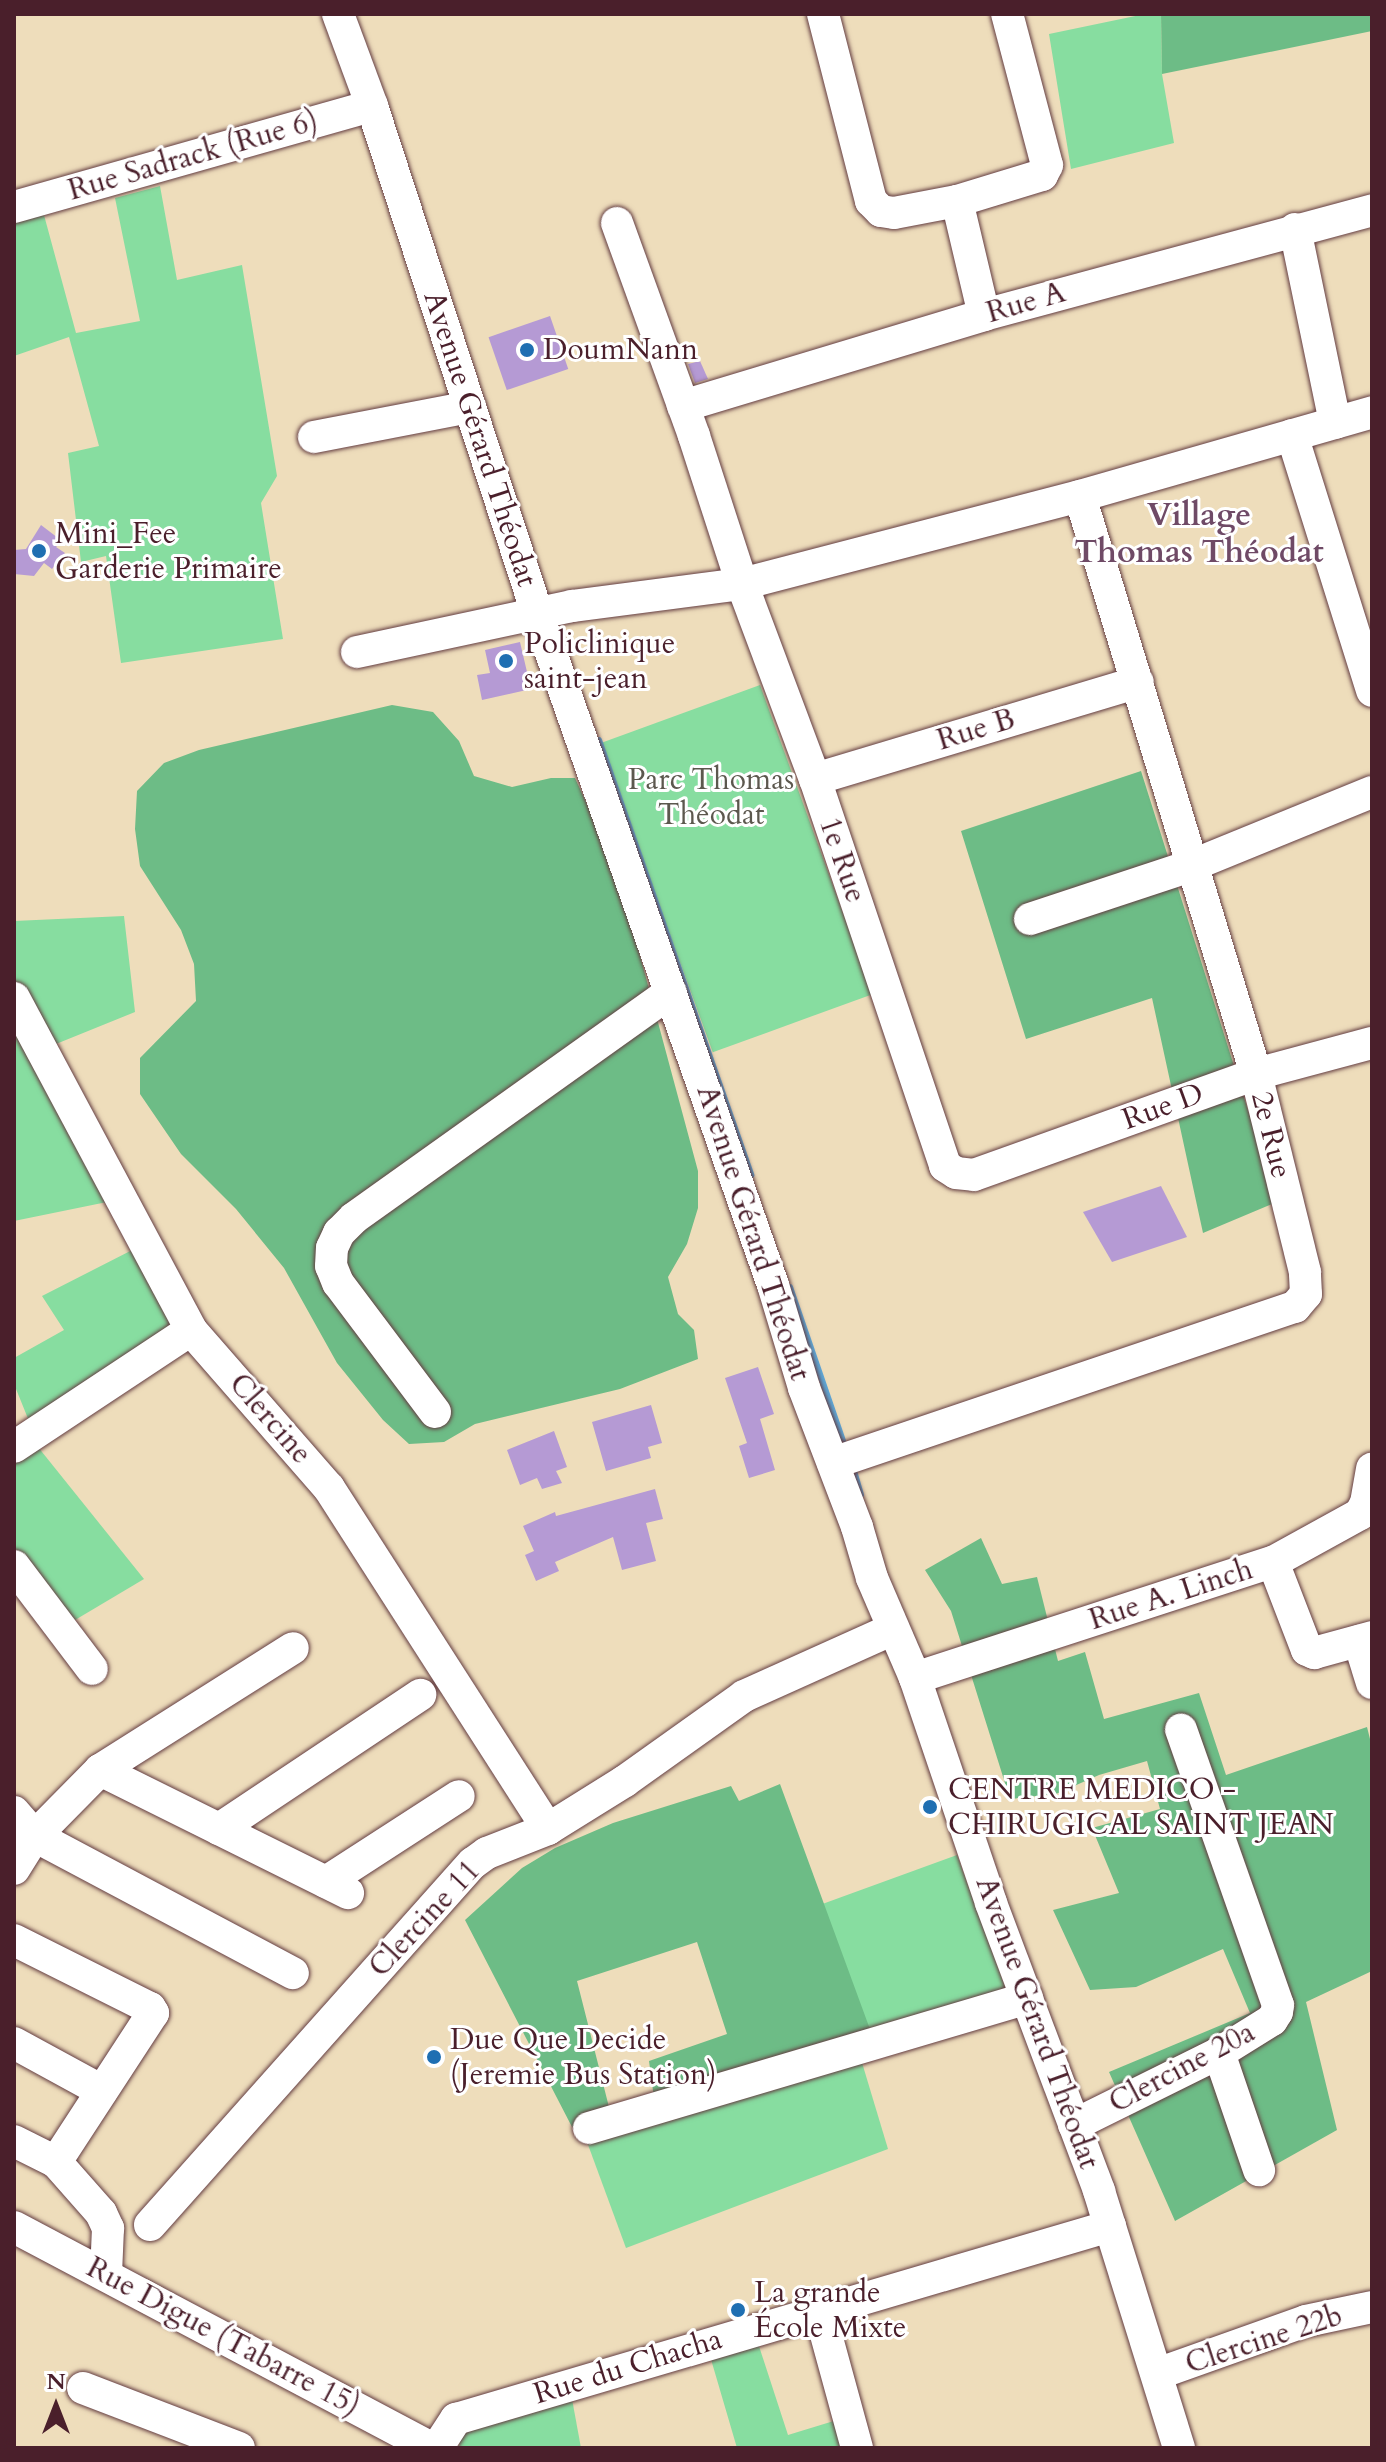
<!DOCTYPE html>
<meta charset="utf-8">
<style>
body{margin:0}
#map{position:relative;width:1386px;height:2462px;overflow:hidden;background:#edb;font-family:Cardo,serif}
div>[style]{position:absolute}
.green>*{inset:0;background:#87dda0;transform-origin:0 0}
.forest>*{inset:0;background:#6dbc86}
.stream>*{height:6px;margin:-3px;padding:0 3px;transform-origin:3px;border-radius:3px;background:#5fa7d6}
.building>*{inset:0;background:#b59ad4;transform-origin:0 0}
.roads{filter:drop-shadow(0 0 2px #633c41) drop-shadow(0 0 2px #633c41)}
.minor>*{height:32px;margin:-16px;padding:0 16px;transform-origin:16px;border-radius:16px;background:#fff}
.dots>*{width:22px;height:22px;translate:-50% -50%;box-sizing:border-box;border:4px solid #fff;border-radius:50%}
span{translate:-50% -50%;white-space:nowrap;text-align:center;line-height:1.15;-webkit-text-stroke:6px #fff;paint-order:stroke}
.street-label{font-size:30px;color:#4a1f2b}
.poi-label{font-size:30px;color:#4a1f2b}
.left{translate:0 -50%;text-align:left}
.park-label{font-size:30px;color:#5c584e}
.neighbourhood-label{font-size:32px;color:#6f4a66;font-weight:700}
.frame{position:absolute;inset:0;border:16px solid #4a1f2b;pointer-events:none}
.north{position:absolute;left:16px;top:2366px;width:80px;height:80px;-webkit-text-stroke:6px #fff;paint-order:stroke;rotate:0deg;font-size:22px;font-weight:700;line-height:32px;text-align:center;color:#4a1f2b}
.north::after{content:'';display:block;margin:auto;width:28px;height:36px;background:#4a1f2b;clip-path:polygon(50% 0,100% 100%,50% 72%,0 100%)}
</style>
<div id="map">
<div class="green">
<i style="clip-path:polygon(1145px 14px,1161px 14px,1162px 74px,1174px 143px,1071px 169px,1049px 34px)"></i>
<i style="clip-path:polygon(160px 186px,177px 280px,242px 265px,277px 476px,261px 503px,283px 639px,121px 663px,106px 556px,81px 562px,68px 453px,99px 446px,69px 337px,14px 356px,14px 222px,44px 215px,76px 333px,140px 321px,115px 198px)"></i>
<i style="left:760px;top:685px;width:329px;height:170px;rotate:70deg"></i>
<i style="clip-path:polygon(124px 916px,135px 1012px,56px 1044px,107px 1202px,14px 1221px,14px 921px)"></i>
<i style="clip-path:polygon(142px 1245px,175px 1331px,31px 1426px,14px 1384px,14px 1358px,64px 1330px,42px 1296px)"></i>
<i style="clip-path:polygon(34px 1442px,144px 1579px,70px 1623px,14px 1550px,14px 1457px)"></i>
<i style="left:957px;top:1855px;width:143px;height:144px;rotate:70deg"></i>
<i style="clip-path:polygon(860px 2056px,888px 2149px,626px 2248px,587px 2142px)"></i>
<i style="clip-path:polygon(758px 2343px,788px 2435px,837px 2420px,845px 2448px,737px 2448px,710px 2356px)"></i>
<i style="clip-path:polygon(572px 2399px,581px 2448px,459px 2448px,461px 2433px)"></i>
</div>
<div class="forest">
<i style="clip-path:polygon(1161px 14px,1372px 14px,1372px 31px,1162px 74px)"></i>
<i style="clip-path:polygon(392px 705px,433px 712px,459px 741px,474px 776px,512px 787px,551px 778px,575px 778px,602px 837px,628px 911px,698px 1171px,698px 1208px,687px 1244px,668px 1277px,678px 1314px,694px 1330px,698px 1359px,620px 1389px,475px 1424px,444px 1442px,409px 1444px,383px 1420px,337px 1363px,284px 1268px,236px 1209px,181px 1154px,140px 1094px,140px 1058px,196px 1001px,194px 964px,181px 930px,140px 866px,135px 829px,137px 791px,164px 763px,199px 750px)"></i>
<i style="clip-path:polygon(1141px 771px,1277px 1202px,1203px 1233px,1152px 998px,1026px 1039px,961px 831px)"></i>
<i style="clip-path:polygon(981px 1538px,1002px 1584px,1037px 1577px,1058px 1661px,1085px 1652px,1104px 1719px,1199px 1693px,1226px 1775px,1367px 1727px,1372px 1747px,1372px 1971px,1306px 2002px,1337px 2130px,1175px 2221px,1109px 2072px,1250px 2013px,1223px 1949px,1136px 1987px,1090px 1990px,1053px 1910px,1119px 1893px,1092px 1828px,1160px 1809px,1147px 1761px,1099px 1775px,1056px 1794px,1010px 1799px,951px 1611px,925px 1570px)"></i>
<i style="clip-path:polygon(780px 1784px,871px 2032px,654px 2098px,649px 2061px,727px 2034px,697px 1942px,577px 1981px,610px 2111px,572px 2127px,465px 1920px,522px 1868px,555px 1848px,613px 1823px,731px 1786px,739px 1801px)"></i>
</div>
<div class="stream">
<i style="left:599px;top:740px;width:461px;rotate:70.7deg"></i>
<i style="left:790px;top:1287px;width:169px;rotate:71deg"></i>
<i style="left:853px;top:1467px;width:29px;rotate:74deg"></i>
</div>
<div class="building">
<i style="left:550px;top:316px;width:56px;height:65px;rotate:71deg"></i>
<i style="clip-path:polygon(700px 361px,708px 379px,695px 383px,688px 364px)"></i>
<i style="clip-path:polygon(41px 525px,62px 541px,56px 547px,65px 553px,52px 569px,44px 563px,34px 576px,14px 574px,14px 550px,26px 549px)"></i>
<i style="clip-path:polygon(520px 642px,531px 689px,482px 700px,477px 675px,490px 673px,485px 650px)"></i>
<i style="clip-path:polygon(1161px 1186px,1187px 1237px,1112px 1262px,1083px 1212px)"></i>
<i style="clip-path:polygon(758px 1367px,774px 1414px,760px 1419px,775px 1470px,749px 1478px,739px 1446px,747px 1443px,725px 1378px)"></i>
<i style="clip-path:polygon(651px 1405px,662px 1443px,648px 1447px,651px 1458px,606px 1471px,592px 1422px)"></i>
<i style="clip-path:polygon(554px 1431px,567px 1467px,556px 1471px,562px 1483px,542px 1489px,537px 1478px,520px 1485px,507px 1450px)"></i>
<i style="clip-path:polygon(655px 1489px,663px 1519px,646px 1523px,656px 1561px,622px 1570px,613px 1537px,555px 1562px,559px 1571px,536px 1581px,525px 1555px,534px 1551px,523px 1526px,555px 1512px,556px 1516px)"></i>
</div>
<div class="roads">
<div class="minor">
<i style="left:338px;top:14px;width:98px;rotate:69.7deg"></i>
<i style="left:372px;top:106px;width:533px;rotate:71.97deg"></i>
<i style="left:537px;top:613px;width:712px;rotate:70.65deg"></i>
<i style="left:773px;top:1285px;width:108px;rotate:73.2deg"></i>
<i style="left:804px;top:1388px;width:149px;rotate:69.1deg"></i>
<i style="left:857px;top:1527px;width:53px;rotate:73.6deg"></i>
<i style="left:872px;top:1578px;width:109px;rotate:66.7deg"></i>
<i style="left:915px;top:1678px;width:237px;rotate:71.3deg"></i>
<i style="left:991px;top:1903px;width:308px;rotate:69.4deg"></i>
<i style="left:1099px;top:2191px;width:269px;rotate:72.7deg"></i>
<i style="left:823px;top:14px;width:193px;rotate:75.6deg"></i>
<i style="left:871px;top:201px;width:14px;rotate:45deg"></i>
<i style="left:881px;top:211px;width:13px;rotate:9deg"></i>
<i style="left:894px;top:213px;width:64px;rotate:-10.8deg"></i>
<i style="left:14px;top:207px;width:372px;rotate:-15.8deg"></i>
<i style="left:617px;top:223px;width:226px;rotate:70.1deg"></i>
<i style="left:694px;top:436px;width:156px;rotate:72deg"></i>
<i style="left:742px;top:584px;width:208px;rotate:69.5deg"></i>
<i style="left:815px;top:779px;width:408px;rotate:71.4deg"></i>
<i style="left:945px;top:1166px;width:13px;rotate:32deg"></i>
<i style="left:956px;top:1173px;width:18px;rotate:6deg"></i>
<i style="left:974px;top:1175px;width:300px;rotate:-19.7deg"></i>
<i style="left:1256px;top:1074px;width:120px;rotate:-15deg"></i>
<i style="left:1295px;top:229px;width:198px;rotate:78.3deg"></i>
<i style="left:984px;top:315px;width:117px;rotate:-103.3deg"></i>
<i style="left:957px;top:201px;width:89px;rotate:-17deg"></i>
<i style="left:1042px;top:175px;width:11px;rotate:-63deg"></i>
<i style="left:1047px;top:165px;width:156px;rotate:-104.8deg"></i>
<i style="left:683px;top:406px;width:314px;rotate:-16.8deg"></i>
<i style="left:984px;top:315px;width:402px;rotate:-15.1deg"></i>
<i style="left:1292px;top:435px;width:268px;rotate:72.6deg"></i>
<i style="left:314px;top:437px;width:159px;rotate:-10.9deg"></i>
<i style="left:357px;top:652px;width:220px;rotate:-12.1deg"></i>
<i style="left:572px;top:606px;width:171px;rotate:-7.4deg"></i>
<i style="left:742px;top:584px;width:349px;rotate:-14.6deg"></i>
<i style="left:1080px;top:496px;width:304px;rotate:-16deg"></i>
<i style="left:815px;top:779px;width:337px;rotate:-16.7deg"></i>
<i style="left:1030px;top:919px;width:172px;rotate:-18.3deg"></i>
<i style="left:1193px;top:865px;width:193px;rotate:-22.2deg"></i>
<i style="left:14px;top:998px;width:376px;rotate:61.9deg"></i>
<i style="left:191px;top:1330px;width:210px;rotate:48.9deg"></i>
<i style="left:329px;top:1488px;width:405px;rotate:57.3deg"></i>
<i style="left:435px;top:1412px;width:161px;rotate:-126.9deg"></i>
<i style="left:338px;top:1283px;width:18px;rotate:-112deg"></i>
<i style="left:331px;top:1266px;width:18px;rotate:-87deg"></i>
<i style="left:332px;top:1248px;width:17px;rotate:-65deg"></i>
<i style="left:339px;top:1233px;width:21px;rotate:-45deg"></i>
<i style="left:354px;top:1218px;width:389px;rotate:-35.5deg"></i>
<i style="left:14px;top:1447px;width:212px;rotate:-33.5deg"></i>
<i style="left:833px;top:1463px;width:488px;rotate:-18.7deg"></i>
<i style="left:1295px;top:1307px;width:17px;rotate:-50deg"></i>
<i style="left:1306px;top:1294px;width:22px;rotate:-93deg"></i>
<i style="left:1305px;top:1272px;width:204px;rotate:-103.9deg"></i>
<i style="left:1256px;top:1074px;width:604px;rotate:-106.94deg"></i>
<i style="left:1273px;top:1562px;width:99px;rotate:-28.9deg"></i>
<i style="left:1360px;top:1514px;width:13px;rotate:-61deg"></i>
<i style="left:1366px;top:1503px;width:35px;rotate:-80deg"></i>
<i style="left:14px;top:1566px;width:129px;rotate:52.9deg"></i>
<i style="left:1359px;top:1641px;width:44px;rotate:72.8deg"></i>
<i style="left:915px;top:1678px;width:376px;rotate:-18deg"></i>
<i style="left:1273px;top:1562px;width:94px;rotate:68.9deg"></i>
<i style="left:1307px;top:1650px;width:8px;rotate:23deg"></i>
<i style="left:1314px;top:1653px;width:60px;rotate:-15.4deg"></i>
<i style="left:100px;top:1770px;width:277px;rotate:26.4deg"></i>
<i style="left:14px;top:1812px;width:32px;rotate:49deg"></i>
<i style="left:35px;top:1836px;width:292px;rotate:28deg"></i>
<i style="left:219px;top:1829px;width:242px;rotate:-33.7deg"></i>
<i style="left:14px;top:1869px;width:39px;rotate:-58deg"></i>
<i style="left:35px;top:1836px;width:93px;rotate:-45.4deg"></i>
<i style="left:100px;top:1770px;width:228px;rotate:-32.3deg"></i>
<i style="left:326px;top:1882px;width:158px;rotate:-32.9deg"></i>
<i style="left:14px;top:1940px;width:152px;rotate:26.6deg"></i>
<i style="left:150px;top:2008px;width:6px;rotate:59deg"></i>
<i style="left:153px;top:2013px;width:178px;rotate:123.1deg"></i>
<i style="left:14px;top:2043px;width:100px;rotate:28.6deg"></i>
<i style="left:1219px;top:2053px;width:124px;rotate:71.1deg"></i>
<i style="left:1074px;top:2125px;width:162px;rotate:-26.4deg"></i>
<i style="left:1219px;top:2053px;width:62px;rotate:-31.9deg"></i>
<i style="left:1272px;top:2020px;width:9px;rotate:-58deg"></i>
<i style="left:1277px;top:2012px;width:7px;rotate:-82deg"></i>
<i style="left:1278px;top:2005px;width:292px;rotate:-109.4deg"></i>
<i style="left:589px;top:2128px;width:457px;rotate:-16.5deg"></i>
<i style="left:14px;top:2141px;width:47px;rotate:26.6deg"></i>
<i style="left:56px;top:2162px;width:68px;rotate:48.6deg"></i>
<i style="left:101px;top:2213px;width:17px;rotate:65deg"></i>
<i style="left:108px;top:2228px;width:46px;rotate:92.5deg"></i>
<i style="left:150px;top:2225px;width:485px;rotate:-48.3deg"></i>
<i style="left:473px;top:1863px;width:17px;rotate:-36deg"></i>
<i style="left:487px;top:1853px;width:66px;rotate:-21.5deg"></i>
<i style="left:548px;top:1829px;width:91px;rotate:-31.9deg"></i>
<i style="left:625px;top:1781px;width:146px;rotate:-35.5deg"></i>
<i style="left:744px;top:1696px;width:163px;rotate:-24.2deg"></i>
<i style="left:14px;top:2227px;width:473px;rotate:27.9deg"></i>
<i style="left:819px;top:2309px;width:144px;rotate:74.7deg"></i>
<i style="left:1157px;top:2374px;width:158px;rotate:-19.6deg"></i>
<i style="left:1306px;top:2321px;width:67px;rotate:-12deg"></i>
<i style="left:83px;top:2388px;width:167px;rotate:21deg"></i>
<i style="left:437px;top:2448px;width:35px;rotate:-57deg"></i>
<i style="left:456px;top:2419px;width:682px;rotate:-16.44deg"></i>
</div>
</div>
<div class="dots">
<i style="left:527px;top:350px;background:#1f6fb2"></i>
<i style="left:39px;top:551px;background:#1f6fb2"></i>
<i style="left:506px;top:661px;background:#1f6fb2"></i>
<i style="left:930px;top:1807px;background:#1f6fb2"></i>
<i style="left:434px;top:2057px;background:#1f6fb2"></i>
<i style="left:738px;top:2310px;background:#1f6fb2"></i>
</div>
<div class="street-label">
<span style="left:193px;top:156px;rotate:-16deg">Rue Sadrack (Rue 6)</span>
<span style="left:1026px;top:303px;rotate:-16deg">Rue A</span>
<span style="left:480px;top:439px;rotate:72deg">Avenue Gérard Théodat</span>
<span style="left:976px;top:730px;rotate:-17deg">Rue B</span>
<span style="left:842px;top:860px;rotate:71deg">1e Rue</span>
<span style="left:1163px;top:1107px;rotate:-20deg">Rue D</span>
<span style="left:1271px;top:1135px;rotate:76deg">2e Rue</span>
<span style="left:753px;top:1233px;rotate:72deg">Avenue Gérard Théodat</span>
<span style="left:270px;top:1419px;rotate:49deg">Clercine</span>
<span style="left:1171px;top:1595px;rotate:-18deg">Rue A. Linch</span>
<span style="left:425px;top:1919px;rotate:-47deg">Clercine 11</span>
<span style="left:1037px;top:2023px;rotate:70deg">Avenue Gérard Théodat</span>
<span style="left:1182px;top:2068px;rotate:-28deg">Clercine 20a</span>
<span style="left:223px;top:2337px;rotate:28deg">Rue Digue (Tabarre 15)</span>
<span style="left:1264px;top:2340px;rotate:-18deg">Clercine 22b</span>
<span style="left:628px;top:2367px;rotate:-17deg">Rue du Chacha</span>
</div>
<div class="poi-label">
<span class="left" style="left:543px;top:350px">DoumNann</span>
<span class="left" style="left:55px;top:551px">Mini_Fee<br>Garderie Primaire</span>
<span class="left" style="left:524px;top:661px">Policlinique<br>saint-jean</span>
<span class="left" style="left:948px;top:1807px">CENTRE MEDICO -<br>CHIRUGICAL SAINT JEAN</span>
<span class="left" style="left:450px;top:2057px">Due Que Decide<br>(Jeremie Bus Station)</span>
<span class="left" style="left:754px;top:2310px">La grande<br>École Mixte</span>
</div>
<div class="park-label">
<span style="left:711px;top:797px">Parc Thomas<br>Théodat</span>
</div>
<div class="neighbourhood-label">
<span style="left:1199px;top:534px">Village<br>Thomas Théodat</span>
</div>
<div class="frame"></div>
<div class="north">N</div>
</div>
